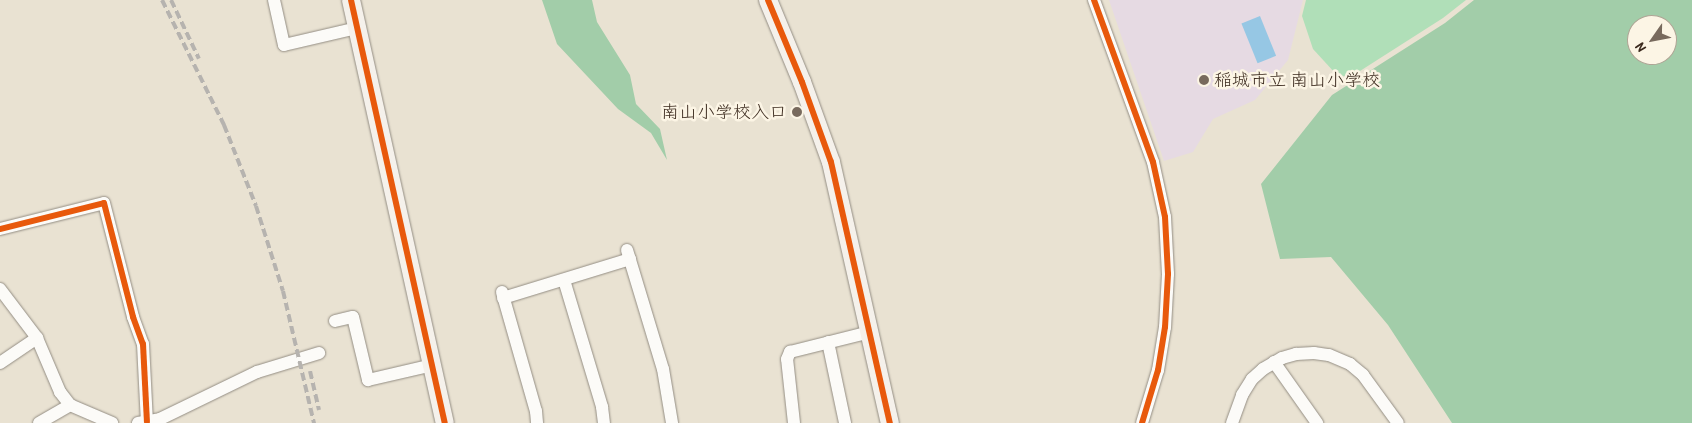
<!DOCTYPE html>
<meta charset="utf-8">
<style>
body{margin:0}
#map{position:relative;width:1692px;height:423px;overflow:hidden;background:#e9e2d2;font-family:"Patrick Hand","Klee One",sans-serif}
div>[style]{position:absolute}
.built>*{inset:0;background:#e6dae3}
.green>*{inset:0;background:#b0dfb8}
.forest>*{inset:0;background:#a2cda9}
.water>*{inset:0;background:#96c7e4;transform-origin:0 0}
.roads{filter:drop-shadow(0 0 1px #938d83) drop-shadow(0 0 1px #938d83)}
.street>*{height:12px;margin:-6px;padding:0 6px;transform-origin:6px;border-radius:6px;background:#fcfbf8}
.secondary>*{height:18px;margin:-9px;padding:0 9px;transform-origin:9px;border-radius:9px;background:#f5f1eb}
.rail>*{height:4px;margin-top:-2px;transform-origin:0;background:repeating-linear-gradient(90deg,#b6b3af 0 8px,transparent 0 12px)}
.cycleway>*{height:6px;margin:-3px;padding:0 3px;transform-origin:3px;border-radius:3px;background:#e8590c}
.dots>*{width:14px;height:14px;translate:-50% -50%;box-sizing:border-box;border:2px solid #fcf5e5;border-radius:50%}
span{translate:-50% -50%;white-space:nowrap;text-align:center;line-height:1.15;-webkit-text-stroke:5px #fcf5e5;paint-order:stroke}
.poi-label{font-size:18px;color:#3b2a1e}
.left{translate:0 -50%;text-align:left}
.right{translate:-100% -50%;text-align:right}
.north{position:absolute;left:1627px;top:15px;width:50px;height:50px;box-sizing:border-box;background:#fcf5e5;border:1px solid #afa495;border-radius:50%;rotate:237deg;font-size:14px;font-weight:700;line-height:20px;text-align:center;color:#3b2a1e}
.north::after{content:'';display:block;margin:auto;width:18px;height:22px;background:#786a5d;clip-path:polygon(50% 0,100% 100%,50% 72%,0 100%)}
</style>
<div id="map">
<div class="built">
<i style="clip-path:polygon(1109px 0,1303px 0,1288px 60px,1255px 100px,1213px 119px,1193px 152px,1164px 161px)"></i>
</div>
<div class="green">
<i style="clip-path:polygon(1306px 0,1466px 0,1443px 18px,1349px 78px,1335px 73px,1313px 49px,1302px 16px)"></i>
</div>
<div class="forest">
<i style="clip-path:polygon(542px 0,592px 0,597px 22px,630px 75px,636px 104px,660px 129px,667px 160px,651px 133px,618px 109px,557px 44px)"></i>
<i style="clip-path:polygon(evenodd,1474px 0,1692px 0,1692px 423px,1452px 423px,1388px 325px,1331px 257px,1280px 259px,1261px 184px,1332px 95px,1445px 23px,1474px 0,1637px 25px,1667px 25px,1667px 55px,1637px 55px,1637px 25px)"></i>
</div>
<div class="water">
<i style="left:1260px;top:16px;width:43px;height:20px;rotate:68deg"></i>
</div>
<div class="roads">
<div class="street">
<i style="left:274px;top:0;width:46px;rotate:77.5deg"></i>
<i style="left:284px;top:45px;width:75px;rotate:-13.1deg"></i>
<i style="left:1094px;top:0;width:172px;rotate:70deg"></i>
<i style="left:1153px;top:162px;width:56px;rotate:77.7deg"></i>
<i style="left:1165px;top:217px;width:57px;rotate:87deg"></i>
<i style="left:1168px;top:274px;width:53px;rotate:93.2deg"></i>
<i style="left:1165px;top:327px;width:44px;rotate:99.2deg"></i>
<i style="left:1158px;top:370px;width:55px;rotate:106.8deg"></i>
<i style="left:0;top:229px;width:107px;rotate:-14deg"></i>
<i style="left:104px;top:203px;width:118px;rotate:75.7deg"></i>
<i style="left:133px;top:317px;width:29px;rotate:70deg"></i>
<i style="left:143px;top:344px;width:78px;rotate:87.1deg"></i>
<i style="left:627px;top:250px;width:124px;rotate:73.2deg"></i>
<i style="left:663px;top:369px;width:55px;rotate:80.5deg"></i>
<i style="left:564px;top:280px;width:133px;rotate:73.3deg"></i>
<i style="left:602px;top:407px;width:16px;rotate:83deg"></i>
<i style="left:0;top:289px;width:61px;rotate:52.9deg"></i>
<i style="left:37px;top:338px;width:59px;rotate:66.9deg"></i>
<i style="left:60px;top:392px;width:16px;rotate:52deg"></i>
<i style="left:70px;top:405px;width:46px;rotate:23.2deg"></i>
<i style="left:502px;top:292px;width:124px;rotate:74.1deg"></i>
<i style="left:536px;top:411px;width:12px;rotate:85deg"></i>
<i style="left:503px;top:298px;width:133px;rotate:-17.1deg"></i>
<i style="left:335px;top:321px;width:18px;rotate:-13deg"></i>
<i style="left:353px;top:317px;width:65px;rotate:76.6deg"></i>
<i style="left:368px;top:380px;width:67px;rotate:-13deg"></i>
<i style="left:828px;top:342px;width:83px;rotate:78.1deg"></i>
<i style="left:1274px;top:362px;width:75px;rotate:54.8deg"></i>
<i style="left:0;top:363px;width:45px;rotate:-34deg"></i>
<i style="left:39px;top:423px;width:36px;rotate:-30deg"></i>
<i style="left:138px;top:423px;width:22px;rotate:-10deg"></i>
<i style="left:160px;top:419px;width:108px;rotate:-25.9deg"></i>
<i style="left:257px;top:372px;width:65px;rotate:-17deg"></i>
<i style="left:794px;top:423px;width:64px;rotate:-96.2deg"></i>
<i style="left:787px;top:359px;width:8px;rotate:-67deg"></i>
<i style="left:790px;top:352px;width:82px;rotate:-14deg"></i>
<i style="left:1232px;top:423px;width:30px;rotate:-70deg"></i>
<i style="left:1242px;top:395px;width:19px;rotate:-58deg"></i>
<i style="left:1252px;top:379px;width:15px;rotate:-42deg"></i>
<i style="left:1263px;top:369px;width:22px;rotate:-30deg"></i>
<i style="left:1282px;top:358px;width:15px;rotate:-16deg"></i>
<i style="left:1296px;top:354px;width:18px;rotate:-3deg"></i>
<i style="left:1314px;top:353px;width:15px;rotate:8deg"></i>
<i style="left:1329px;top:355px;width:23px;rotate:23deg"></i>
<i style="left:1350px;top:364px;width:17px;rotate:40deg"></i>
<i style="left:1363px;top:375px;width:59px;rotate:53.9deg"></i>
</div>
<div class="secondary">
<i style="left:351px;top:0;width:433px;rotate:77.5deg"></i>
<i style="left:768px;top:0;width:89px;rotate:67.5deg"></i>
<i style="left:802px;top:82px;width:85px;rotate:70.1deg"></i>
<i style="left:831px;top:162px;width:268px;rotate:77.3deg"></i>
</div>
</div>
<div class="rail">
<i style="left:162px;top:0;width:140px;rotate:63.6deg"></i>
<i style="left:224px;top:125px;width:87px;rotate:68.4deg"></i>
<i style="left:256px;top:206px;width:89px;rotate:72.4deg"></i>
<i style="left:283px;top:291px;width:136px;rotate:76.8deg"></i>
<i style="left:171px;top:0;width:65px;rotate:64.6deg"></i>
<i style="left:310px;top:371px;width:40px;rotate:77deg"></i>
</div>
<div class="cycleway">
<i style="left:351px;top:0;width:433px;rotate:77.5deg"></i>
<i style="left:768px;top:0;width:89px;rotate:67.5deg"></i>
<i style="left:802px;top:82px;width:85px;rotate:70.1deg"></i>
<i style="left:831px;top:162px;width:268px;rotate:77.3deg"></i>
<i style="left:1094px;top:0;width:172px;rotate:70deg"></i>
<i style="left:1153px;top:162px;width:56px;rotate:77.7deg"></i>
<i style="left:1165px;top:217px;width:57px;rotate:87deg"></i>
<i style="left:1168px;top:274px;width:53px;rotate:93.2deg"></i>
<i style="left:1165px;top:327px;width:44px;rotate:99.2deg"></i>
<i style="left:1158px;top:370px;width:55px;rotate:106.8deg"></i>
<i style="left:0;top:229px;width:107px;rotate:-14deg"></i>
<i style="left:104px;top:203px;width:118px;rotate:75.7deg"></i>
<i style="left:133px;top:317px;width:29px;rotate:70deg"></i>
<i style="left:143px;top:344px;width:78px;rotate:87.1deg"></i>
</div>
<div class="dots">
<i style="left:1204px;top:80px;background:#786a5d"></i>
<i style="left:797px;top:112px;background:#786a5d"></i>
</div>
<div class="poi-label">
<span class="left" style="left:1214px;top:80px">稲城市立 南山小学校</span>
<span class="right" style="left:787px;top:112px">南山小学校入口</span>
</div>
<div class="north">N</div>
</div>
